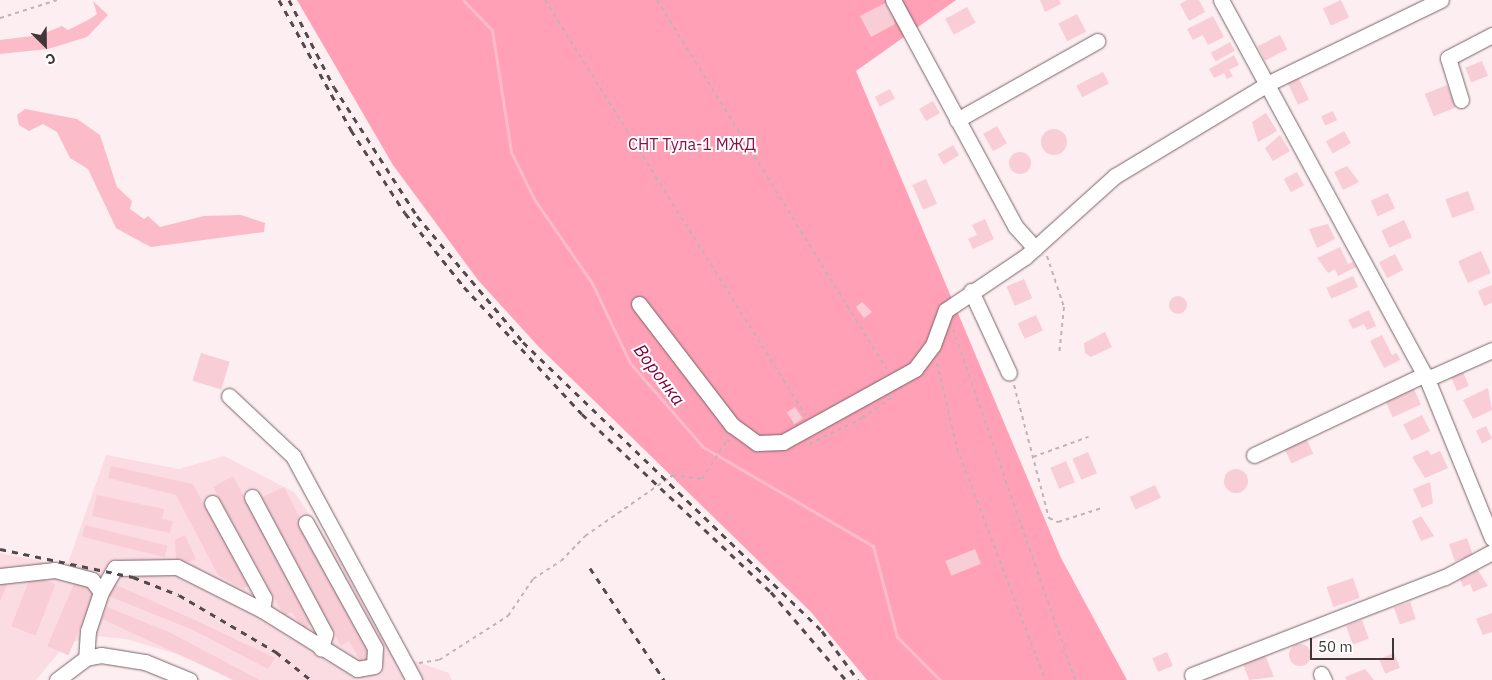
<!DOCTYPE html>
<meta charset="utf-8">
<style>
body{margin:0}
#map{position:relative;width:1492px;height:680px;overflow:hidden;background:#fdeef1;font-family:"IBM Plex Sans",sans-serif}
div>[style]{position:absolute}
.built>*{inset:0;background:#fcdce3}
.green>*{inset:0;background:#ffa0b6}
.water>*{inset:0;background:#fcbbc9}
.stream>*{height:3px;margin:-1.5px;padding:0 1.5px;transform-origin:1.5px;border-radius:1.5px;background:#fcbbc9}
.building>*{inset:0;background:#f9cdd6;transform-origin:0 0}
.round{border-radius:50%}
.path>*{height:2px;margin-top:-1px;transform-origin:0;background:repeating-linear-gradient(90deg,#c0b3b6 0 4px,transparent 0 8px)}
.roads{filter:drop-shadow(0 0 1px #786468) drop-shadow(0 0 1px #786468)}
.minor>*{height:15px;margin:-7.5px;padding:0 7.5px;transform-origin:7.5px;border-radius:7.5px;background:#fff}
.rail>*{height:3px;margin-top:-1.5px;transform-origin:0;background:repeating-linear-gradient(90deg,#52494b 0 6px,transparent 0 12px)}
span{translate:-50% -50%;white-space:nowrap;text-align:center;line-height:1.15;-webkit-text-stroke:4px #fff;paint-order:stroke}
.park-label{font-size:16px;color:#8d1042}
.water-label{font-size:18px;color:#83003a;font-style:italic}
.north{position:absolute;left:20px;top:20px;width:50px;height:50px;-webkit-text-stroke:4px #fff;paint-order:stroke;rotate:157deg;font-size:14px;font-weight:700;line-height:20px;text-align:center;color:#3f3638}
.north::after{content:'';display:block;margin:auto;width:18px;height:22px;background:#3f3638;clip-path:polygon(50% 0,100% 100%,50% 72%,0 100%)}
.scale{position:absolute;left:1310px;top:638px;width:84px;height:22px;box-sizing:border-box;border:2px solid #3f3638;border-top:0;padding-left:6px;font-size:15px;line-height:18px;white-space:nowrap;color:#3f3638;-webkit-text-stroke:4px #fff;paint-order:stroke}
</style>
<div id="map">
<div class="built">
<i style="clip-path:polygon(106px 455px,179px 469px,224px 456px,294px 492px,409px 659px,449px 673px,452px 680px,232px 680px,187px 657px,126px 639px,96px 636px,66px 644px,36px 680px,0 680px,0 553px,67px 566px)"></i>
</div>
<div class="green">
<i style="clip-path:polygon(297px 0,956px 0,856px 71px,1061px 558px,1127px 680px,867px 680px,811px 612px,538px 346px,478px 280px,393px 165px)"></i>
</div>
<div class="water">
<i style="clip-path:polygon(93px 1px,108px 15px,87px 37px,48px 49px,0 54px,0 40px,40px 35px,62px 26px,68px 30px,90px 19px,97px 14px)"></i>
<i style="clip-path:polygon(25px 109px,77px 119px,100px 135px,117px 187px,132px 201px,130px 209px,144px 219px,148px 216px,160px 227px,204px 216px,241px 215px,265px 223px,264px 232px,151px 247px,143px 243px,116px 228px,88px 169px,70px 158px,57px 132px,43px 124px,29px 131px,19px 125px,17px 115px)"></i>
</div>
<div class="stream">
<i style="left:463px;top:0;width:42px;rotate:46deg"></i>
<i style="left:492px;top:30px;width:123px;rotate:81.1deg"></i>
<i style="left:511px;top:152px;width:52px;rotate:63.9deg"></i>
<i style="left:534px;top:199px;width:102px;rotate:55.4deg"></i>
<i style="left:592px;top:283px;width:89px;rotate:64.6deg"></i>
<i style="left:630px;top:363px;width:111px;rotate:49deg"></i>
<i style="left:703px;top:447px;width:197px;rotate:30.2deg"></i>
<i style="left:873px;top:546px;width:94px;rotate:75.2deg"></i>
<i style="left:897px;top:637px;width:61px;rotate:45deg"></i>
</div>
<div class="building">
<i style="clip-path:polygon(1040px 0,1059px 0,1061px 4px,1045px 12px)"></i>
<i style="clip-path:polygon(1187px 0,1199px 0,1205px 12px,1189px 21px,1180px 4px)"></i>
<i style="left:1341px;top:0;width:19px;height:20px;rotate:65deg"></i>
<i style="clip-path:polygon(889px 1px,895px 24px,871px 37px,860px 16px)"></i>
<i style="left:967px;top:7px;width:18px;height:25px;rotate:61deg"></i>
<i style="left:1077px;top:14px;width:20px;height:21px;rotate:63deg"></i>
<i style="clip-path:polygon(1213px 16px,1224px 37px,1208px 45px,1203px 35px,1193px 40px,1187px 29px)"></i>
<i style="left:1280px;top:35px;width:16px;height:25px;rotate:63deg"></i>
<i style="left:1230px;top:42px;width:10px;height:22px;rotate:61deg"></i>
<i style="clip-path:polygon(1234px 55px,1239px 65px,1229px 70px,1233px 76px,1227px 79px,1224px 73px,1214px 78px,1209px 69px)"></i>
<i style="left:1482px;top:61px;width:16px;height:18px;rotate:68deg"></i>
<i style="left:1103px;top:72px;width:13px;height:30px;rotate:63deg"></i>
<i style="left:1298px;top:77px;width:25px;height:12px;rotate:64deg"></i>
<i style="left:1447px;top:85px;width:24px;height:24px;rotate:68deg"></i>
<i style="left:890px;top:89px;width:11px;height:17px;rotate:63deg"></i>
<i style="left:933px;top:101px;width:14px;height:16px;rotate:60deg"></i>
<i style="left:1333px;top:111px;width:10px;height:13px;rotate:66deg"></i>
<i style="clip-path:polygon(1266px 113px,1277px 131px,1258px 142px,1252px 122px)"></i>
<i style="left:997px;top:126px;width:20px;height:16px;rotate:60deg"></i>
<i class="round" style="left:1041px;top:129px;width:26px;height:26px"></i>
<i style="left:1344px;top:131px;width:14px;height:21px;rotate:60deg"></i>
<i style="clip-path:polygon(1280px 135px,1290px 151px,1273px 161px,1265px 148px)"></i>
<i style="left:953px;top:145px;width:12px;height:18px;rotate:59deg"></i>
<i class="round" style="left:1009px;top:152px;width:22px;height:22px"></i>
<i style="clip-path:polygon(1347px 166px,1359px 182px,1343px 190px,1334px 172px)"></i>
<i style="left:1297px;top:172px;width:15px;height:15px;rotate:62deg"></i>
<i style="left:926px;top:179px;width:27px;height:15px;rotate:66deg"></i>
<i style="left:1468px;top:191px;width:20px;height:24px;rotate:70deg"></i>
<i style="left:1388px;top:193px;width:17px;height:19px;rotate:66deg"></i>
<i style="clip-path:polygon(985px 219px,994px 239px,973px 249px,968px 239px,977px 235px,972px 225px)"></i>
<i style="left:1404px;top:220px;width:19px;height:25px;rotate:65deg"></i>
<i style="clip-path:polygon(1328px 224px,1335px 239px,1317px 248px,1309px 229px)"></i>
<i style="clip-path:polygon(1340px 247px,1348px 264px,1353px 262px,1356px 267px,1338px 276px,1335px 269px,1328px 273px,1317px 258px)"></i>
<i style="left:1481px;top:251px;width:24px;height:25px;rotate:66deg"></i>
<i style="left:1395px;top:254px;width:18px;height:18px;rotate:63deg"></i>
<i style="left:1353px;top:276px;width:12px;height:29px;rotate:66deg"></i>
<i style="left:1024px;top:279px;width:21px;height:19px;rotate:67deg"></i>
<i style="clip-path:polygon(1492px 285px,1492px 303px,1484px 306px,1478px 291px)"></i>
<i class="round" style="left:1169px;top:296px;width:18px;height:18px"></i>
<i style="clip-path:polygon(862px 302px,872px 312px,864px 318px,856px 307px)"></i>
<i style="clip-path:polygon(1369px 310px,1376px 326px,1367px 330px,1364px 324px,1353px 329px,1348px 320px)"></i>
<i style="left:1036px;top:315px;width:17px;height:20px;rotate:66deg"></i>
<i style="clip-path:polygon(1105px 332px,1112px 347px,1091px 357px,1085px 353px,1084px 343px)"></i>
<i style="clip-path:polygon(1382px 335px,1392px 355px,1397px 353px,1400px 360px,1384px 368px,1370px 341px)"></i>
<i style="left:201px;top:353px;width:30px;height:29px;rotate:17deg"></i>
<i style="left:1463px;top:372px;width:15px;height:13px;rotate:67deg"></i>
<i style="clip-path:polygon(1488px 388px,1492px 410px,1473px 419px,1463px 400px)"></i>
<i style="left:1414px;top:389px;width:17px;height:31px;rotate:66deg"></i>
<i style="left:795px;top:407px;width:14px;height:10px;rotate:56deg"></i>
<i style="left:1422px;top:415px;width:18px;height:21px;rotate:63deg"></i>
<i style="left:1486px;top:426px;width:14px;height:11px;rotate:65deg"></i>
<i style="left:1306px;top:438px;width:17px;height:24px;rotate:65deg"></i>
<i style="clip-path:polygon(1428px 450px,1431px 455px,1440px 451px,1448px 468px,1425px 478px,1412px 457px)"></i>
<i style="left:1088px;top:452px;width:23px;height:17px;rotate:67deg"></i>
<i style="left:1066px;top:461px;width:23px;height:17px;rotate:67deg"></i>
<i style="clip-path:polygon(111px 466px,193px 484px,249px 585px,243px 589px,218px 575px,176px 495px,108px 478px)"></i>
<i class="round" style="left:1224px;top:469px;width:24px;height:24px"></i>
<i style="clip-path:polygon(233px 476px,312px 624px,303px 629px,292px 612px,284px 616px,213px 487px)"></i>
<i style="clip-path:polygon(1430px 482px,1433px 503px,1422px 508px,1413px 489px)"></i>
<i style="left:1155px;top:485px;width:14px;height:28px;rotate:65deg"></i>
<i style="clip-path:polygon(284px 487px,372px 657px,361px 662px,349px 641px,341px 646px,262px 497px)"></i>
<i style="clip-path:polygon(97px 495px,164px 509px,162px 519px,173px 521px,170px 533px,92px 516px)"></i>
<i style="clip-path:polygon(1421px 516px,1434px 536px,1421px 541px,1412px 521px)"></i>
<i style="left:85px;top:525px;width:85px;height:12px;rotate:14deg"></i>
<i style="clip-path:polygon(185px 535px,196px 559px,189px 562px,176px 561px,175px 540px)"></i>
<i style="left:1467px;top:538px;width:18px;height:19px;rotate:71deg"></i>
<i style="left:975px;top:549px;width:16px;height:32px;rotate:68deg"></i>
<i style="clip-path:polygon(1477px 569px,1488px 586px,1473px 592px,1470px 584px,1463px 587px,1459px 576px)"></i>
<i style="left:31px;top:575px;width:26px;height:55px;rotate:21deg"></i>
<i style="left:1353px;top:578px;width:21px;height:28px;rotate:71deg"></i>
<i style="clip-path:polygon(0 581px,7px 585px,0 601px)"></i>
<i style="left:75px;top:581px;width:23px;height:71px;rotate:23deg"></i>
<i style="clip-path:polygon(112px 583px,197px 621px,275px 658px,268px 669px,193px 630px,106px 595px)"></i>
<i style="left:1410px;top:602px;width:18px;height:17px;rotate:71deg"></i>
<i style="clip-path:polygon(107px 607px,169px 632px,260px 680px,234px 680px,102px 619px)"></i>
<i style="clip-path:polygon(1492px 613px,1492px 632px,1483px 635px,1476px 619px)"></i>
<i style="left:1362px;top:620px;width:20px;height:17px;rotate:70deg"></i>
<i class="round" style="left:1289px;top:644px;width:22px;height:22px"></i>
<i style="left:1167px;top:652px;width:15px;height:16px;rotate:67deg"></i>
<i style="left:1394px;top:653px;width:16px;height:16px;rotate:68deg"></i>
<i style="clip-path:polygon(1265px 655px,1274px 677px,1249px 680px,1243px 664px)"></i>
<i style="clip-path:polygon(1365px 669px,1374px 680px,1347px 680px,1345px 677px)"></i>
</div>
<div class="path">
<i style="left:545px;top:0;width:491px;rotate:57.9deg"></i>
<i style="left:657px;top:0;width:435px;rotate:58.1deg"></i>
<i style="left:0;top:18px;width:60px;rotate:-17.5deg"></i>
<i style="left:1047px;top:256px;width:54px;rotate:71.6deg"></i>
<i style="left:1064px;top:307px;width:48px;rotate:95.9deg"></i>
<i style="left:953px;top:329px;width:372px;rotate:70.8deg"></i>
<i style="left:937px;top:363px;width:87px;rotate:76.8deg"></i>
<i style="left:957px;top:448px;width:248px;rotate:69.2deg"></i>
<i style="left:1014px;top:385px;width:138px;rotate:75.3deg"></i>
<i style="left:1049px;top:518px;width:10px;rotate:24deg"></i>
<i style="left:1058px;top:522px;width:46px;rotate:-17.7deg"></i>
<i style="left:809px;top:444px;width:59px;rotate:-26.1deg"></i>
<i style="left:862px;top:418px;width:36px;rotate:-34deg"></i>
<i style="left:1033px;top:457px;width:59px;rotate:-20deg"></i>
<i style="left:419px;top:663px;width:20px;rotate:-9deg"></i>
<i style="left:439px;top:660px;width:82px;rotate:-32.5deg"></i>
<i style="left:508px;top:616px;width:45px;rotate:-56deg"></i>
<i style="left:533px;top:579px;width:33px;rotate:-33deg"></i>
<i style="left:561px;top:561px;width:35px;rotate:-46deg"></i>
<i style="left:585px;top:536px;width:107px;rotate:-34.7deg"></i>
<i style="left:673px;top:475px;width:29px;rotate:8deg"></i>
<i style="left:702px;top:479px;width:46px;rotate:-57.3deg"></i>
<i style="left:727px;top:440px;width:4px;rotate:14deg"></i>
</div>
<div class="roads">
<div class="minor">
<i style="left:893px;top:0;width:257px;rotate:61.6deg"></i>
<i style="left:1015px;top:226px;width:30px;rotate:48deg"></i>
<i style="left:1221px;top:0;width:431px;rotate:61.5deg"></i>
<i style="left:1427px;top:379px;width:172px;rotate:67.8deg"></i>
<i style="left:1461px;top:100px;width:44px;rotate:-107.2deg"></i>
<i style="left:1448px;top:58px;width:50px;rotate:-27.6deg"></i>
<i style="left:957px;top:120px;width:161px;rotate:-29.4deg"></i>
<i style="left:971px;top:291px;width:90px;rotate:65.1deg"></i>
<i style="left:639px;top:304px;width:153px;rotate:52.5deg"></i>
<i style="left:732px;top:425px;width:31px;rotate:36deg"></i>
<i style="left:757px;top:443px;width:26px;rotate:-2deg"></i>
<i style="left:783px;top:442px;width:151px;rotate:-28.9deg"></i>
<i style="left:915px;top:369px;width:30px;rotate:-53deg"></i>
<i style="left:933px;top:345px;width:37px;rotate:-70deg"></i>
<i style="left:946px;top:310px;width:95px;rotate:-33.9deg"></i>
<i style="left:1025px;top:257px;width:121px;rotate:-42deg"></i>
<i style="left:1115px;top:176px;width:180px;rotate:-31.1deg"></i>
<i style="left:1269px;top:83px;width:191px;rotate:-25.8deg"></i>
<i style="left:1427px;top:379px;width:71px;rotate:-24deg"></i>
<i style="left:229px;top:396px;width:88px;rotate:43.2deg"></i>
<i style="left:293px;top:456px;width:255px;rotate:61.6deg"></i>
<i style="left:1254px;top:455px;width:189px;rotate:-25.3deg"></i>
<i style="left:252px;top:497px;width:155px;rotate:61.9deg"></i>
<i style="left:325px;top:634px;width:15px;rotate:106deg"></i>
<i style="left:212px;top:503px;width:108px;rotate:61.3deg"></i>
<i style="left:264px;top:598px;width:12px;rotate:99deg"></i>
<i style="left:0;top:576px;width:55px;rotate:-6.2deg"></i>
<i style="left:55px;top:570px;width:38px;rotate:15deg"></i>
<i style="left:92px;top:580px;width:15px;rotate:53deg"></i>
<i style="left:101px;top:592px;width:41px;rotate:108.4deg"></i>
<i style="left:88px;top:631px;width:27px;rotate:94deg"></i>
<i style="left:101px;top:592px;width:28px;rotate:-60deg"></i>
<i style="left:115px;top:568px;width:62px;rotate:-0.9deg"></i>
<i style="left:177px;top:567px;width:95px;rotate:26.8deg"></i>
<i style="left:262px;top:610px;width:112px;rotate:31.8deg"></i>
<i style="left:357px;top:669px;width:17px;rotate:-10deg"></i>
<i style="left:374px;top:666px;width:18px;rotate:-87deg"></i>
<i style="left:375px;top:648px;width:143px;rotate:-118.9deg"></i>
<i style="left:1321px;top:674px;width:7px;rotate:63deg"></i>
<i style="left:1192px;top:675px;width:271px;rotate:-21.2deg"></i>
<i style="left:1445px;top:577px;width:53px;rotate:-28deg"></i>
<i style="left:57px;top:680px;width:36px;rotate:-37deg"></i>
<i style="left:86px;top:658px;width:15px;rotate:-11deg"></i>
<i style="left:101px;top:655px;width:45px;rotate:9deg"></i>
<i style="left:145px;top:662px;width:48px;rotate:22.2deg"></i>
</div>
</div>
<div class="rail">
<i style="left:279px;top:0;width:149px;rotate:61deg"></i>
<i style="left:351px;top:130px;width:99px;rotate:57deg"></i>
<i style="left:405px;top:213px;width:95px;rotate:51.4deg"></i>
<i style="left:464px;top:287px;width:173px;rotate:47.1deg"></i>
<i style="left:582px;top:414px;width:260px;rotate:43.3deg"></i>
<i style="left:771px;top:592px;width:116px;rotate:49.6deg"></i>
<i style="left:289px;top:0;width:98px;rotate:62.7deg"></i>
<i style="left:334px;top:87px;width:153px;rotate:57.2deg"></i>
<i style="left:417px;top:216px;width:165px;rotate:49.9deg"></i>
<i style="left:523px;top:342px;width:416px;rotate:44deg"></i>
<i style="left:822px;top:631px;width:61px;rotate:53.7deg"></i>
<i style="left:0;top:549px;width:136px;rotate:11.9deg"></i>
<i style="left:133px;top:577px;width:49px;rotate:21.4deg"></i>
<i style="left:179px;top:595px;width:113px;rotate:30.4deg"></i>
<i style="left:276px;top:652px;width:45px;rotate:38.7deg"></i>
<i style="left:590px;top:568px;width:134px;rotate:56.5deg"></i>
</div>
<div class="park-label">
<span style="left:692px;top:144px">СНТ Тула-1 МЖД</span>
</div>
<div class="water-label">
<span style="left:659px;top:375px;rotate:53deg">Воронка</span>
</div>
<div class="north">С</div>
<div class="scale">50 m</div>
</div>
